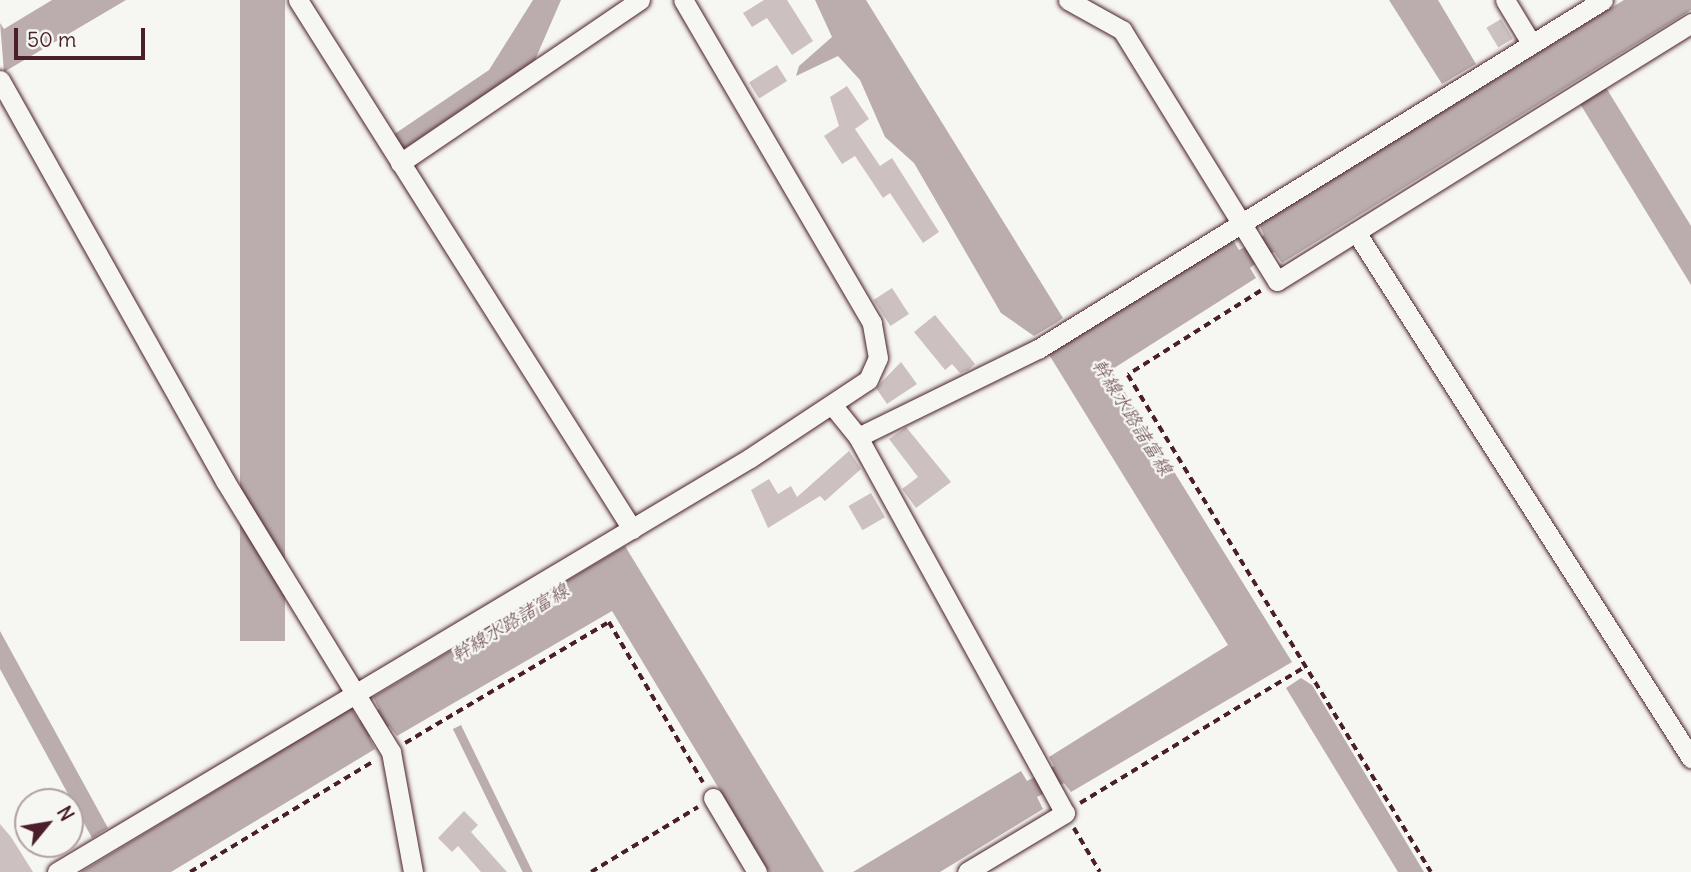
<!DOCTYPE html>
<meta charset="utf-8">
<style>
body{margin:0}
#map{position:relative;width:1691px;height:872px;overflow:hidden;background:#f6f6f2;font-family:Delius,"Klee One",sans-serif}
div>[style]{position:absolute}
.water>*{inset:0;background:#bbadae;transform-origin:0 0}
.building>*{inset:0;background:#ccc1c0;transform-origin:0 0}
.path>*{height:3.5px;margin-top:-1.75px;transform-origin:0;background:repeating-linear-gradient(90deg,#4a1f2b 0 7px,transparent 0 12px)}
.roads{filter:drop-shadow(0 0 2px #4a1f2b) drop-shadow(0 0 2px #4a1f2b)}
.minor>*{height:19px;margin:-9.5px;padding:0 9.5px;transform-origin:9.5px;border-radius:9.5px;background:#f6f6f2}
span{translate:-50% -50%;white-space:nowrap;text-align:center;line-height:1.15;-webkit-text-stroke:5px #f6f6f2;paint-order:stroke}
.water-label{font-size:19px;color:#6c4a52;font-style:italic}
.north{position:absolute;left:14px;top:788px;width:70px;height:70px;box-sizing:border-box;background:#f6f6f2;border:2px solid #b1a0a2;border-radius:50%;rotate:60deg;font-size:19px;font-weight:700;line-height:28px;text-align:center;color:#4a1f2b}
.north::after{content:'';display:block;margin:auto;width:24px;height:32px;background:#4a1f2b;clip-path:polygon(50% 0,100% 100%,50% 72%,0 100%)}
.scale{position:absolute;left:14px;top:28px;width:131px;height:32px;box-sizing:border-box;border:4px solid #4a1f2b;border-top:0;padding-left:9px;font-size:21px;line-height:24px;white-space:nowrap;color:#4a1f2b;-webkit-text-stroke:5px #f6f6f2;paint-order:stroke}
</style>
<div id="map">
<div class="water">
<i style="clip-path:polygon(52px 0,126px 0,4px 72px,0 23px,4px 29px)"></i>
<i style="left:240px;top:0;width:45px;height:641px"></i>
<i style="clip-path:polygon(533px 0,561px 0,535px 60px,402px 150px,393px 135px,489px 70px)"></i>
<i style="clip-path:polygon(815px 0,866px 0,1063px 318px,1056px 323px,1034px 336px,1001px 313px,914px 163px,885px 137px,860px 80px,838px 56px,796px 76px,799px 66px,832px 37px)"></i>
<i style="clip-path:polygon(1389px 0,1438px 0,1476px 64px,1442px 84px)"></i>
<i style="clip-path:polygon(1624px 0,1691px 0,1691px 10px,1282px 263px,1274px 252px,1255px 264px,1250px 268px,1256px 278px,1111px 370px,1292px 662px,1071px 792px,1064px 783px,1037px 797px,1043px 809px,940px 872px,853px 872px,1021px 771px,1027px 781px,1035px 777px,1054px 766px,1049px 757px,1228px 645px,1048px 353px,1233px 240px,1239px 250px,1245px 247px,1264px 235px,1259px 224px)"></i>
<i style="clip-path:polygon(1605px 86px,1691px 226px,1691px 285px,1579px 102px)"></i>
<i style="clip-path:polygon(625px 546px,824px 872px,769px 872px,612px 611px,397px 736px,389px 726px,369px 737px,375px 749px,171px 872px,81px 872px,351px 708px,359px 721px,379px 709px,373px 697px)"></i>
<i style="clip-path:polygon(0 631px,108px 828px,92px 838px,0 669px)"></i>
<i style="clip-path:polygon(1301px 678px,1312px 685px,1424px 872px,1398px 872px,1286px 688px)"></i>
<i style="left:461px;top:725px;width:164px;height:9px;rotate:64deg"></i>
</div>
<div class="building">
<i style="clip-path:polygon(764px 0,787px 0,813px 41px,792px 55px,767px 18px,752px 27px,743px 13px)"></i>
<i style="left:1501px;top:19px;width:23px;height:17px;rotate:59deg"></i>
<i style="left:777px;top:65px;width:19px;height:33px;rotate:58deg"></i>
<i style="clip-path:polygon(847px 86px,869px 119px,855px 129px,880px 166px,892px 158px,939px 232px,923px 243px,890px 193px,883px 198px,855px 156px,842px 164px,824px 136px,839px 126px,830px 97px)"></i>
<i style="left:892px;top:288px;width:31px;height:22px;rotate:57deg"></i>
<i style="clip-path:polygon(935px 315px,975px 364px,968px 370px,960px 373px,952px 364px,945px 370px,914px 332px)"></i>
<i style="clip-path:polygon(901px 362px,917px 384px,887px 404px,876px 388px)"></i>
<i style="clip-path:polygon(906px 427px,951px 482px,916px 508px,902px 489px,918px 477px,889px 439px)"></i>
<i style="clip-path:polygon(849px 451px,861px 469px,825px 501px,820px 496px,768px 528px,751px 490px,769px 479px,778px 494px,791px 486px,797px 497px)"></i>
<i style="left:871px;top:493px;width:28px;height:26px;rotate:60deg"></i>
<i style="clip-path:polygon(464px 811px,478px 825px,471px 832px,507px 872px,481px 872px,458px 846px,452px 852px,438px 838px)"></i>
<i style="clip-path:polygon(0 824px,11px 837px,33px 872px,0 872px)"></i>
</div>
<div class="path">
<i style="left:1261px;top:291px;width:157px;rotate:147.7deg"></i>
<i style="left:1128px;top:375px;width:582px;rotate:58.63deg"></i>
<i style="left:405px;top:743px;width:237px;rotate:-30.7deg"></i>
<i style="left:609px;top:622px;width:186px;rotate:59.6deg"></i>
<i style="left:1080px;top:803px;width:264px;rotate:-31.2deg"></i>
<i style="left:1074px;top:828px;width:51px;rotate:59.4deg"></i>
<i style="left:190px;top:872px;width:215px;rotate:-31.1deg"></i>
<i style="left:591px;top:872px;width:125px;rotate:-31.3deg"></i>
</div>
<div class="roads">
<div class="minor">
<i style="left:298px;top:0;width:626px;rotate:57.73deg"></i>
<i style="left:1068px;top:0;width:62px;rotate:29.1deg"></i>
<i style="left:1122px;top:30px;width:295px;rotate:58.3deg"></i>
<i style="left:1277px;top:281px;width:488px;rotate:-31.9deg"></i>
<i style="left:1505px;top:0;width:50px;rotate:58.8deg"></i>
<i style="left:0;top:80px;width:460px;rotate:60.7deg"></i>
<i style="left:225px;top:481px;width:318px;rotate:58.5deg"></i>
<i style="left:391px;top:752px;width:122px;rotate:79.6deg"></i>
<i style="left:400px;top:163px;width:290px;rotate:-34.2deg"></i>
<i style="left:1356px;top:232px;width:624px;rotate:57.51deg"></i>
<i style="left:833px;top:406px;width:40px;rotate:51deg"></i>
<i style="left:858px;top:437px;width:200px;rotate:-26.1deg"></i>
<i style="left:1038px;top:349px;width:664px;rotate:-31.7deg"></i>
<i style="left:858px;top:437px;width:429px;rotate:61.2deg"></i>
<i style="left:1065px;top:813px;width:114px;rotate:149deg"></i>
<i style="left:713px;top:798px;width:86px;rotate:59.3deg"></i>
<i style="left:57px;top:872px;width:807px;rotate:-30.85deg"></i>
<i style="left:750px;top:458px;width:141px;rotate:-33.5deg"></i>
<i style="left:868px;top:380px;width:24px;rotate:-66deg"></i>
<i style="left:878px;top:358px;width:36px;rotate:-100deg"></i>
<i style="left:872px;top:323px;width:374px;rotate:-120.3deg"></i>
</div>
</div>
<div class="water-label">
<span style="left:1132px;top:417px;rotate:58deg">幹線水路諸富線</span>
<span style="left:510px;top:623px;rotate:-31deg">幹線水路諸富線</span>
</div>
<div class="north">N</div>
<div class="scale">50 m</div>
</div>
